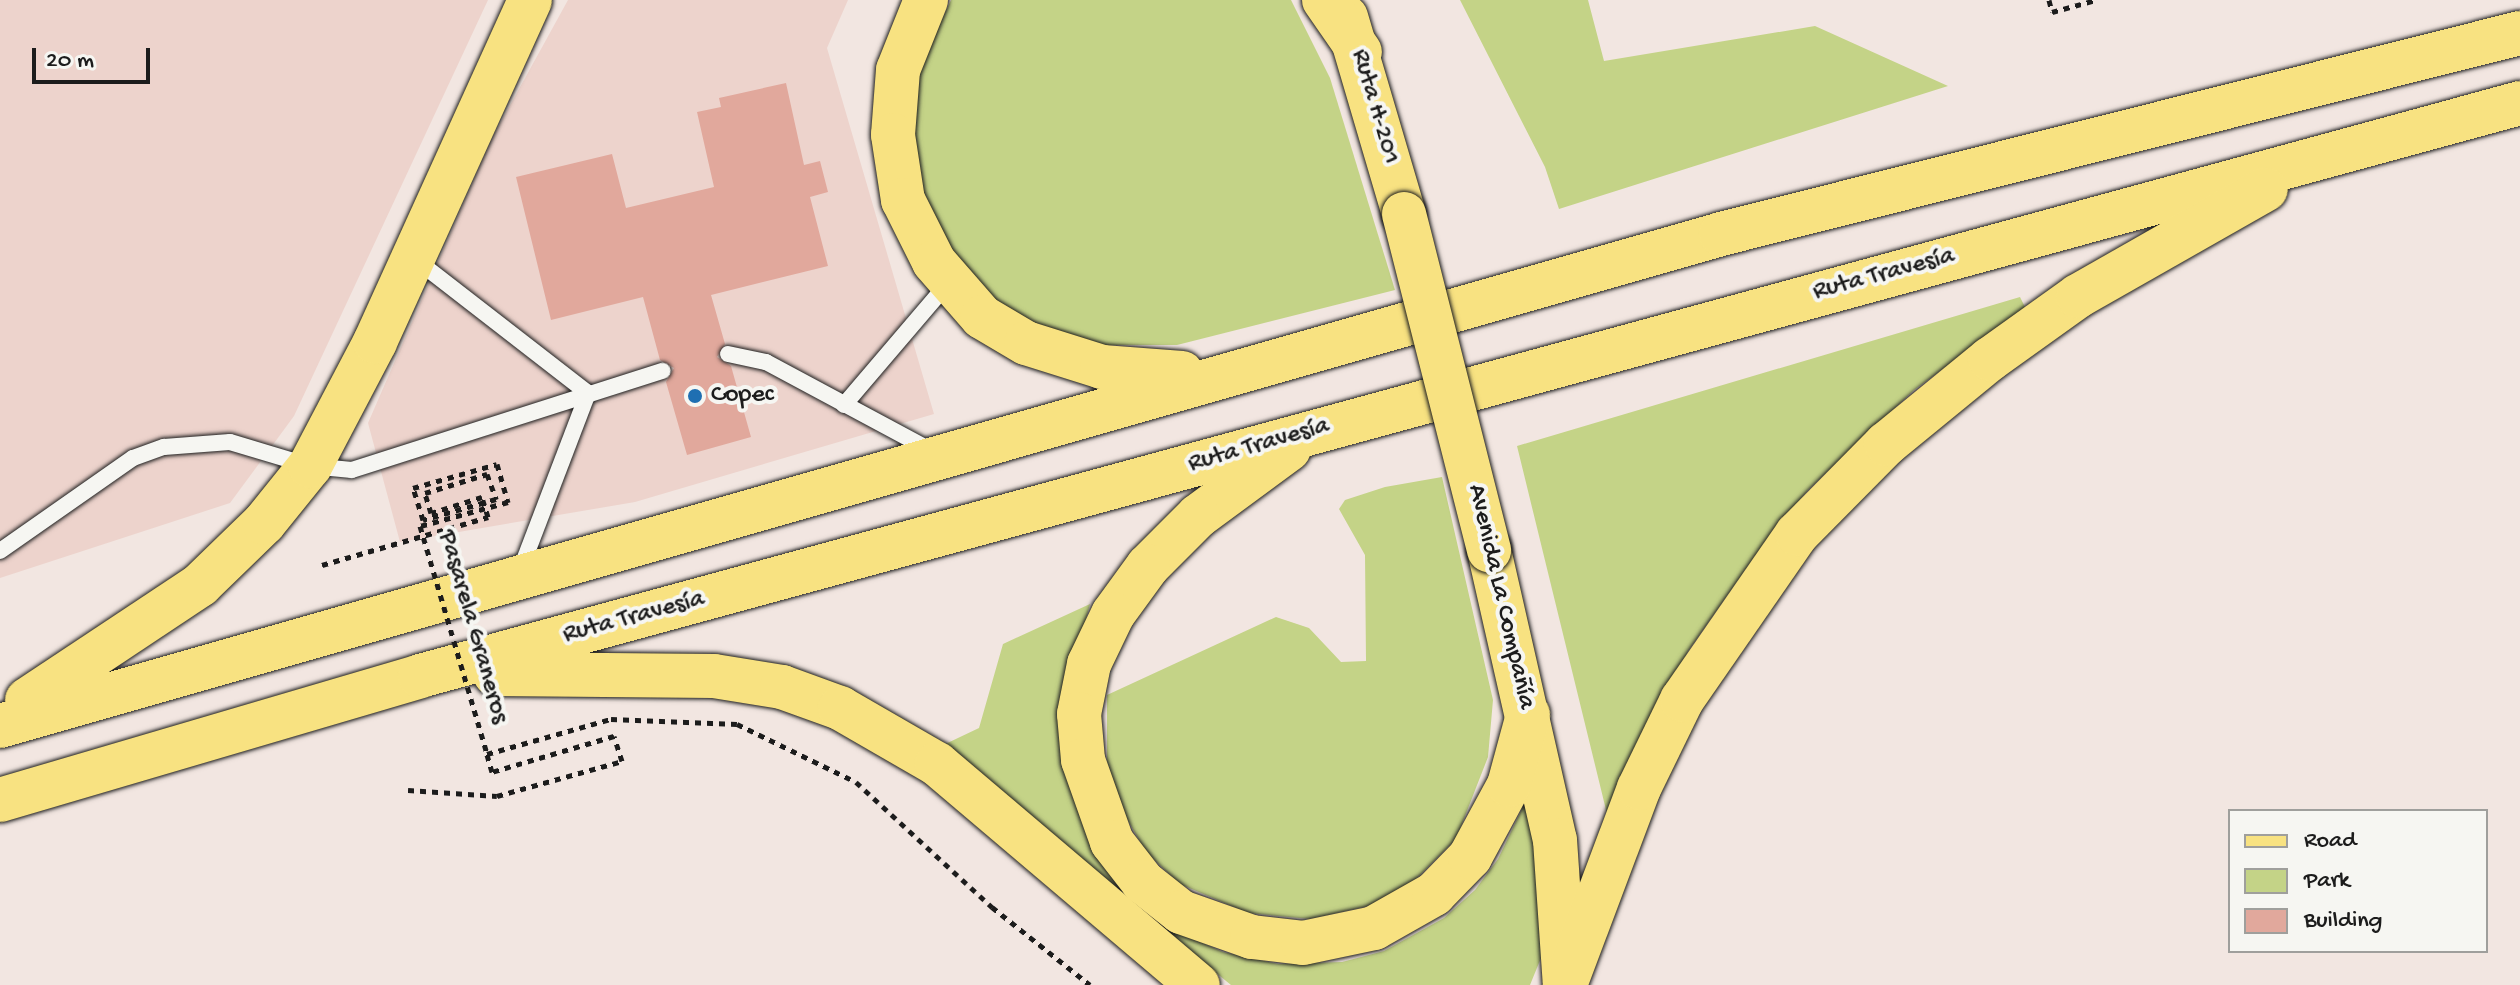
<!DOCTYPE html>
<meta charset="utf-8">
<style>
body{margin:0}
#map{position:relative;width:2520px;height:985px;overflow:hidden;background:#f2e6e1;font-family:"Gochi Hand",sans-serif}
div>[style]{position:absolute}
.built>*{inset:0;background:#edd3cc}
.green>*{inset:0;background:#c4d387}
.building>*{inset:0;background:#e1a89c}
.path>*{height:5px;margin-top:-2.5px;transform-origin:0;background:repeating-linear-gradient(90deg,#1c1c1c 0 6px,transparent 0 12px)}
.roads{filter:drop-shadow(0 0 2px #1c1c1c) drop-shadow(0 0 2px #1c1c1c)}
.lane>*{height:16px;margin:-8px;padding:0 8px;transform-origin:8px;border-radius:8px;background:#f6f6f2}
.primary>*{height:44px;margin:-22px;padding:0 22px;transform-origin:22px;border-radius:22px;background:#f8e281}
.highway>*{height:44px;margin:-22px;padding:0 22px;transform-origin:22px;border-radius:22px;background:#f8e281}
.path-bridge>*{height:5px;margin-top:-2.5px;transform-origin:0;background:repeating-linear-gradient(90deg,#1c1c1c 0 6px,transparent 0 12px)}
.bridges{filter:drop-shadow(0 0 2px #1c1c1c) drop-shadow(0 0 2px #1c1c1c)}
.primary-bridge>*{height:44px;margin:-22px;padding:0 22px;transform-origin:22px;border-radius:22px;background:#f8e281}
.dots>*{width:22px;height:22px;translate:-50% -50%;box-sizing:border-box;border:4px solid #f6f6f2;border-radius:50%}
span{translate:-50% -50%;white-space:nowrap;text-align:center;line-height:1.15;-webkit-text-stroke:8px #f6f6f2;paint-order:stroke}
.street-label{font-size:26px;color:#1c1c1c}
.poi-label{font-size:26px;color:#1c1c1c}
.left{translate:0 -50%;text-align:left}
.legend{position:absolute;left:2228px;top:809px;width:260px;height:144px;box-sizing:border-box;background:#f6f6f2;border:2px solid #9f9f9c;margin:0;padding:10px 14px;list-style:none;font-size:24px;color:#1c1c1c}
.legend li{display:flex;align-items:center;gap:16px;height:40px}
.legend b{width:40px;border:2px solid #9f9f9c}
.scale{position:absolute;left:32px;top:48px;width:118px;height:36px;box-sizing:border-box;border:4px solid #1c1c1c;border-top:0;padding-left:10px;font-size:24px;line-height:28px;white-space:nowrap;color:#1c1c1c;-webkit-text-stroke:6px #f6f6f2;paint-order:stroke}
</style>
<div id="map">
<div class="built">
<i style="clip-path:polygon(0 0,488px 0,294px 416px,230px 503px,0 578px)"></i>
<i style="clip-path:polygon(568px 0,848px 0,827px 48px,934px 414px,635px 502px,400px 542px,368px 423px,492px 138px)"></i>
</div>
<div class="green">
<i style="clip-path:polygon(951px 0,1291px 0,1330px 78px,1395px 290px,1177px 345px,1097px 345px,1036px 327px,982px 292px,925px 211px,912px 144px,919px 69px)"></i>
<i style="clip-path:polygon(1460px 0,1588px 0,1604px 61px,1815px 26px,1948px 86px,1559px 209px,1545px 167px)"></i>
<i style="clip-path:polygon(2020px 297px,2025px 307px,2018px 314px,1914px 390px,1808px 490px,1767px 539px,1688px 651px,1608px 818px,1517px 446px)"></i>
<i style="clip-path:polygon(1442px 477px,1493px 700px,1488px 757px,1456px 839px,1410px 885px,1373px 905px,1310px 919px,1248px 913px,1180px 884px,1146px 852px,1123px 812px,1107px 765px,1107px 695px,1276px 617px,1309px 628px,1341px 662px,1366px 661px,1365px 555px,1339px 509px,1345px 500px,1385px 487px)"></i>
<i style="clip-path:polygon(1090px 604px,1064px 703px,1177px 932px,1223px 952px,1278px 964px,1342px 962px,1384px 951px,1444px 918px,1475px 890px,1498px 859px,1530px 792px,1541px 958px,1530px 985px,1231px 985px,939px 747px,979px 728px,1003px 644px)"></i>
</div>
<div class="building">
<i style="clip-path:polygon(786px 83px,804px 165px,820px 161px,828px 192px,810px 197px,828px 266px,711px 295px,725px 344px,717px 357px,731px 366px,751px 437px,687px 455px,666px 382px,674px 368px,660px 360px,643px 297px,551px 320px,516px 177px,612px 154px,626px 208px,714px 187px,697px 112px,721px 107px,719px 98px)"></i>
</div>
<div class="path">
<i style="left:2049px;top:0;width:12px;rotate:76deg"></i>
<i style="left:2052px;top:12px;width:46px;rotate:-15.3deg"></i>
<i style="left:322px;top:565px;width:173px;rotate:-16.1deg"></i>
<i style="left:488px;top:517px;width:21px;rotate:-107deg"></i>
<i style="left:408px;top:790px;width:89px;rotate:3.9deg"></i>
<i style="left:497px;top:796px;width:130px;rotate:-15.6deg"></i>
<i style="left:622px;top:761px;width:26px;rotate:-108deg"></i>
<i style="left:614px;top:736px;width:127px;rotate:163.6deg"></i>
<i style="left:492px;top:772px;width:19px;rotate:-106deg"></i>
<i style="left:992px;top:907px;width:125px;rotate:38.5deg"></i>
</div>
<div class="roads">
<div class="lane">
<i style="left:415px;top:259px;width:219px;rotate:37.8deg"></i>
<i style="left:728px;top:354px;width:39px;rotate:12deg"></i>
<i style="left:766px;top:362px;width:191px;rotate:28.2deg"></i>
<i style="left:844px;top:405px;width:162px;rotate:-49.5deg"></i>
<i style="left:0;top:551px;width:162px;rotate:-35deg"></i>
<i style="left:133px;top:458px;width:33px;rotate:-20deg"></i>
<i style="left:164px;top:447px;width:66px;rotate:-4.3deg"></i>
<i style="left:230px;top:442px;width:84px;rotate:16.7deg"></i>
<i style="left:310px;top:466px;width:42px;rotate:5.4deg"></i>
<i style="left:352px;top:470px;width:326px;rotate:-17.7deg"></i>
<i style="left:520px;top:571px;width:191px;rotate:-69.1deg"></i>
</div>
<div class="primary">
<i style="left:1346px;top:17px;width:205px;rotate:73.6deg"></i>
<i style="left:1489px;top:550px;width:297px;rotate:77.2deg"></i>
<i style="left:1555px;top:840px;width:145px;rotate:86.1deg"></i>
</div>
<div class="highway">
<i style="left:926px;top:0;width:75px;rotate:111.8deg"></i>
<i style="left:898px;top:70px;width:65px;rotate:94.4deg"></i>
<i style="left:893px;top:135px;width:66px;rotate:81.3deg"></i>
<i style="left:903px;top:200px;width:69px;rotate:63.4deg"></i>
<i style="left:934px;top:262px;width:73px;rotate:48.9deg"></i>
<i style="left:982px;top:317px;width:51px;rotate:30.6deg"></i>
<i style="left:1026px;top:343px;width:80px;rotate:17.5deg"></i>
<i style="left:1102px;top:367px;width:80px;rotate:4.3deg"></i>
<i style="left:1324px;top:0;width:63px;rotate:55.3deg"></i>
<i style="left:1289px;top:449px;width:113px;rotate:143.6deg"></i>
<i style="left:1198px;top:516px;width:71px;rotate:135deg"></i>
<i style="left:1148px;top:566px;width:59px;rotate:126.1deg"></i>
<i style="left:1113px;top:614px;width:55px;rotate:115.6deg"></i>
<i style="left:1089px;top:664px;width:51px;rotate:101.3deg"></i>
<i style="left:1079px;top:714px;width:46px;rotate:85deg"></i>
<i style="left:1083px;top:760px;width:87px;rotate:70.5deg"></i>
<i style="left:1112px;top:842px;width:51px;rotate:52.2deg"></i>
<i style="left:1143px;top:882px;width:48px;rotate:38.3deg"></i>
<i style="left:1181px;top:912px;width:75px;rotate:19.4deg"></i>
<i style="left:1252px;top:937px;width:51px;rotate:6.7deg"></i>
<i style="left:1303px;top:943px;width:73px;rotate:-11.9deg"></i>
<i style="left:1374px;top:928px;width:69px;rotate:-29.5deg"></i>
<i style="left:1434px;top:894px;width:52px;rotate:-45.8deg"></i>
<i style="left:1470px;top:857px;width:82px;rotate:-61.6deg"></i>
<i style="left:1509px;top:785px;width:73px;rotate:-74.8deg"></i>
<i style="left:495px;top:674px;width:219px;rotate:0.5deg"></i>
<i style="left:714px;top:676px;width:69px;rotate:9.2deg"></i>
<i style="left:782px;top:687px;width:62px;rotate:19.9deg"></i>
<i style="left:840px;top:708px;width:112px;rotate:30deg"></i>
<i style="left:937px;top:764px;width:342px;rotate:40.3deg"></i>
<i style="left:27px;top:700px;width:208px;rotate:-33.6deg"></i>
<i style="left:200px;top:585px;width:89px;rotate:-44.1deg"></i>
<i style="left:264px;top:523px;width:73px;rotate:-51.1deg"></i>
<i style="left:310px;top:466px;width:140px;rotate:-62.3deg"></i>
<i style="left:375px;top:342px;width:375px;rotate:-65.6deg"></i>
<i style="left:0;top:726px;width:1790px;rotate:-15.95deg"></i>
<i style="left:1721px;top:234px;width:824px;rotate:-14.12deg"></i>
<i style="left:0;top:800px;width:438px;rotate:-16.4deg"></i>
<i style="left:420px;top:676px;width:2177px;rotate:-15.26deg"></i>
<i style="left:1565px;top:985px;width:210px;rotate:-69.4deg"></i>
<i style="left:1639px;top:788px;width:98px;rotate:-64deg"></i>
<i style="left:1682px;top:700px;width:202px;rotate:-55.3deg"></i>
<i style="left:1797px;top:534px;width:127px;rotate:-45.3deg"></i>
<i style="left:1886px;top:444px;width:134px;rotate:-39.3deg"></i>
<i style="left:1990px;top:359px;width:108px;rotate:-35.6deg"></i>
<i style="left:2078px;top:296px;width:216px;rotate:-29.6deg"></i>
</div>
</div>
<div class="path-bridge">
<i style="left:482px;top:497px;width:53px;rotate:162.6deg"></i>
<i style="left:431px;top:513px;width:21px;rotate:-107deg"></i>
<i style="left:425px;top:493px;width:65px;rotate:-17deg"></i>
<i style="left:487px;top:474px;width:27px;rotate:70deg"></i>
<i style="left:496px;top:499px;width:76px;rotate:164deg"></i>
<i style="left:423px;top:520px;width:34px;rotate:-107deg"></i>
<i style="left:413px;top:488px;width:87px;rotate:-15.9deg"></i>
<i style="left:497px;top:464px;width:40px;rotate:74deg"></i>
<i style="left:508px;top:502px;width:91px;rotate:164.7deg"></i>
<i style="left:420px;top:526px;width:238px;rotate:73.6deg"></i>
<i style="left:487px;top:754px;width:129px;rotate:-15.8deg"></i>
<i style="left:611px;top:719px;width:126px;rotate:2.3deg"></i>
<i style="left:737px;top:724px;width:132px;rotate:26deg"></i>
<i style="left:856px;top:782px;width:185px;rotate:42.6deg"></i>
</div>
<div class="bridges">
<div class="primary-bridge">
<i style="left:1404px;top:214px;width:347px;rotate:75.8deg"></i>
</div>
</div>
<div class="dots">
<i style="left:695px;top:396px;background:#1f6fb2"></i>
</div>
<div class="street-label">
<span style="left:1374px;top:107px;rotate:74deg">Ruta H-201</span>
<span style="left:1884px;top:275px;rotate:-15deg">Ruta Travesía</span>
<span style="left:1259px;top:446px;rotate:-16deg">Ruta Travesía</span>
<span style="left:1500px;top:597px;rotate:77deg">Avenida La Compañía</span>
<span style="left:634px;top:618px;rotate:-15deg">Ruta Travesía</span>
<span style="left:472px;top:627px;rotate:74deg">Pasarela Graneros</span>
</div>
<div class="poi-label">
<span class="left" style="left:711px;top:396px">Copec</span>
</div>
<ul class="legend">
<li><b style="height:10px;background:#f8e281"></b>Road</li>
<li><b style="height:22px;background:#c4d387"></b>Park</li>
<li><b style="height:22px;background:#e1a89c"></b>Building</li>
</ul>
<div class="scale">20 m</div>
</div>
